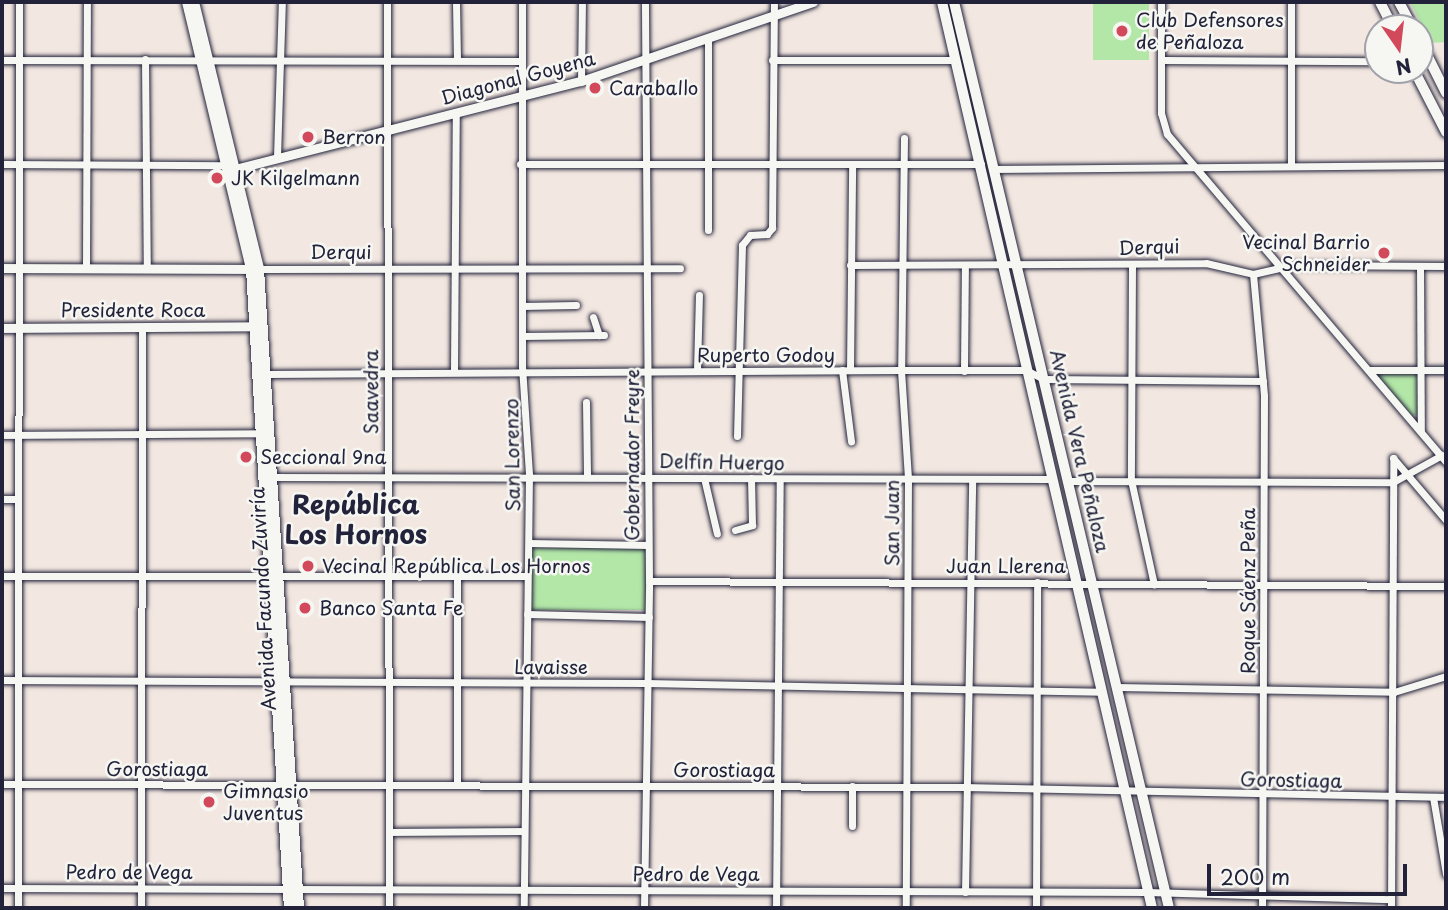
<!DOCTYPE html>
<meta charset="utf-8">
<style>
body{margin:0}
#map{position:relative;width:1448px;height:910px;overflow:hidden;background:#f3e8e1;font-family:"Playpen Sans",sans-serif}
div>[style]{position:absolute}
.green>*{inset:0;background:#b3e7a8;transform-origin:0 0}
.roads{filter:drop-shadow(0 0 2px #22223b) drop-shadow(0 0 2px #22223b)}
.minor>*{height:7px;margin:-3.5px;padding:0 3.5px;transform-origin:3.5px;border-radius:3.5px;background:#f6f6f2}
.tertiary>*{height:9px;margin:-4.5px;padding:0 4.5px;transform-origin:4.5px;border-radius:4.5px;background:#f6f6f2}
.secondary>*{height:10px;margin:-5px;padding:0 5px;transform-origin:5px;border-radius:5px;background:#f6f6f2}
.primary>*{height:10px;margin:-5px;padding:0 5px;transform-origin:5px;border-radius:5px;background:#f6f6f2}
.dots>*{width:19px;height:19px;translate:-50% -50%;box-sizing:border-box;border:4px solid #f6f6f2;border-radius:50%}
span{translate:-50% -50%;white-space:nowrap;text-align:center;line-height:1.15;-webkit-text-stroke:5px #f6f6f2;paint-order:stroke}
.poi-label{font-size:19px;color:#22223b}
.left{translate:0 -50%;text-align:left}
.right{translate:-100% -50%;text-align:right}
.street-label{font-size:19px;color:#22223b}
.district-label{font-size:26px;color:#22223b;font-weight:700}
.frame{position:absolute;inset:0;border:4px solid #22223b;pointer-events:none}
.north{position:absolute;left:1364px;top:14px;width:70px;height:70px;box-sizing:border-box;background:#f6f6f2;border:2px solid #a1a1a9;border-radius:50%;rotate:166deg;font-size:19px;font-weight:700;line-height:28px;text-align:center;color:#22223b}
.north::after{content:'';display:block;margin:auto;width:24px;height:32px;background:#d1495b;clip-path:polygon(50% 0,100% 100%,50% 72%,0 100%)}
.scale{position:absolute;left:1207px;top:864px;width:200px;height:32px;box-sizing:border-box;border:4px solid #22223b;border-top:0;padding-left:9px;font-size:21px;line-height:24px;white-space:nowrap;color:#22223b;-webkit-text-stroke:5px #f6f6f2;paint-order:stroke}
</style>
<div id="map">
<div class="green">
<i style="left:1093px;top:2px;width:56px;height:58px"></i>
<i style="clip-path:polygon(1410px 2px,1446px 2px,1446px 42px,1431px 43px)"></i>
<i style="clip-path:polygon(1374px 372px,1417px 372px,1418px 414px,1412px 416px)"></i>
<i style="left:532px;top:548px;width:115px;height:62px"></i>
</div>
<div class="roads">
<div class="minor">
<i style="left:387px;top:2px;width:906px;rotate:89.87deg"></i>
<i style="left:456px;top:2px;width:58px;rotate:89deg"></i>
<i style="left:522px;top:2px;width:364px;rotate:90deg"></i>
<i style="left:522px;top:366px;width:109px;rotate:86.3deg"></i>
<i style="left:529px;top:475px;width:433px;rotate:90.7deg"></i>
<i style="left:1161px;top:2px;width:111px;rotate:90deg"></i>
<i style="left:1161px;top:113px;width:22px;rotate:74deg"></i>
<i style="left:1167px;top:134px;width:431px;rotate:49.6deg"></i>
<i style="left:145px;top:59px;width:209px;rotate:89.5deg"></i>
<i style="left:2px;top:60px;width:518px;rotate:0.11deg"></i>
<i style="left:772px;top:60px;width:184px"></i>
<i style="left:1162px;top:60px;width:216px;rotate:0.3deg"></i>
<i style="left:581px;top:81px;width:79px;rotate:-89.3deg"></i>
<i style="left:904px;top:138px;width:232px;rotate:90.7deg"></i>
<i style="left:901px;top:370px;width:108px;rotate:86.3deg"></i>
<i style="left:908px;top:478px;width:430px;rotate:90.3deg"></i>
<i style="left:277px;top:157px;width:155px;rotate:-88.2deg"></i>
<i style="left:2px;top:164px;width:225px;rotate:0.3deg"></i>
<i style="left:520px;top:164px;width:461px"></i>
<i style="left:1291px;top:164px;width:162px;rotate:-90deg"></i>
<i style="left:997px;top:169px;width:449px;rotate:-0.5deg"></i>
<i style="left:708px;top:230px;width:190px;rotate:-90deg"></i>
<i style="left:850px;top:265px;width:356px;rotate:-0.3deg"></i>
<i style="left:1206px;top:263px;width:48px;rotate:13.2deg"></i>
<i style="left:1253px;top:274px;width:40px;rotate:-13deg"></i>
<i style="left:1292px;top:265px;width:154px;rotate:0.4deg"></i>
<i style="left:1132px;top:266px;width:214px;rotate:90.3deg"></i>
<i style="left:1131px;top:480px;width:107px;rotate:77.6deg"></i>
<i style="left:1420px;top:266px;width:165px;rotate:89.7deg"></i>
<i style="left:86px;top:268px;width:266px;rotate:-89.8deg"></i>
<i style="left:259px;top:269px;width:421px;rotate:-0.1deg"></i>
<i style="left:1253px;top:274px;width:122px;rotate:84.8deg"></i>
<i style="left:1264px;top:396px;width:512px;rotate:90.22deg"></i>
<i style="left:522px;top:306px;width:54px;rotate:-1.1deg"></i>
<i style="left:593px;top:317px;width:19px;rotate:72deg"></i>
<i style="left:522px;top:336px;width:82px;rotate:-0.7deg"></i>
<i style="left:697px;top:370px;width:75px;rotate:-88.5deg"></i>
<i style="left:842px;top:370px;width:72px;rotate:82.8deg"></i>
<i style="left:850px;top:370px;width:206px;rotate:-89.4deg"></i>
<i style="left:1369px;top:370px;width:77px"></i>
<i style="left:964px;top:371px;width:105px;rotate:-89.5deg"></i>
<i style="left:454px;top:372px;width:260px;rotate:-89.6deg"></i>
<i style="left:267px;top:374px;width:634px;rotate:-0.36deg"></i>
<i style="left:901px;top:370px;width:125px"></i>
<i style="left:1026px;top:370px;width:20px;rotate:27deg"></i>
<i style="left:1044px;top:379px;width:219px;rotate:0.5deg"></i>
<i style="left:586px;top:402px;width:74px;rotate:89.2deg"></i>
<i style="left:2px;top:435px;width:260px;rotate:-0.4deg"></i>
<i style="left:737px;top:436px;width:191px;rotate:-88.5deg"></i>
<i style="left:742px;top:245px;width:13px;rotate:-51deg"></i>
<i style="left:750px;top:235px;width:17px;rotate:-3deg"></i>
<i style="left:767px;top:234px;width:8px;rotate:-50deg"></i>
<i style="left:772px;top:228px;width:226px;rotate:-89.5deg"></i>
<i style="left:1393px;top:458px;width:82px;rotate:49.5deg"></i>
<i style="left:269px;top:477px;width:783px;rotate:0.15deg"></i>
<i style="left:704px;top:478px;width:57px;rotate:76.9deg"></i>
<i style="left:1068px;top:481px;width:325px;rotate:0.2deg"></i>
<i style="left:1393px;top:482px;width:56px;rotate:-28.9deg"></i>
<i style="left:2px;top:499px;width:16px"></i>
<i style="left:735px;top:530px;width:18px;rotate:-16deg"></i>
<i style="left:752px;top:525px;width:47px;rotate:-91.2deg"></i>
<i style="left:529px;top:543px;width:119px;rotate:1deg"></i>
<i style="left:2px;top:576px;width:525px"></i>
<i style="left:457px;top:577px;width:207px;rotate:90deg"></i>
<i style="left:649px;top:581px;width:797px;rotate:0.36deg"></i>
<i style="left:527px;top:614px;width:122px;rotate:1.4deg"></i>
<i style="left:2px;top:680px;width:644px;rotate:0.27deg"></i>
<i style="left:646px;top:683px;width:455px;rotate:1.1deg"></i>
<i style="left:1117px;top:687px;width:277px;rotate:1deg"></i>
<i style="left:1394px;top:692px;width:54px;rotate:-17.1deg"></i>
<i style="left:2px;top:784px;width:965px;rotate:0.18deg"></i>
<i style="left:967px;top:787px;width:479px;rotate:1.2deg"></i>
<i style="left:1433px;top:797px;width:78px;rotate:80.4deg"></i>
<i style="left:852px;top:826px;width:40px;rotate:-90deg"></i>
<i style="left:389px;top:832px;width:135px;rotate:-0.4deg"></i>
<i style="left:2px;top:888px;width:1146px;rotate:0.2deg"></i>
<i style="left:1148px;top:892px;width:243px;rotate:1.7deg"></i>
<i style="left:965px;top:892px;width:413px;rotate:-89deg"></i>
<i style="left:18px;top:908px;width:906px;rotate:-89.94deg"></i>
<i style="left:141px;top:908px;width:580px;rotate:-89.9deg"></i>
<i style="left:644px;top:908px;width:327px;rotate:-89.1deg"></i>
<i style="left:649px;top:581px;width:579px;rotate:-90.4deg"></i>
<i style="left:776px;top:908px;width:429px;rotate:-89.5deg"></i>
<i style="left:1036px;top:908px;width:326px;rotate:-89.8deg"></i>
<i style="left:1391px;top:908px;width:450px;rotate:-89.7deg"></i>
</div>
<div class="tertiary">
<i style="left:230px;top:166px;width:6px;rotate:31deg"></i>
<i style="left:235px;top:169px;width:357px;rotate:-14.3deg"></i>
<i style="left:581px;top:81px;width:245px;rotate:-18.8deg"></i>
<i style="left:2px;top:268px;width:255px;rotate:0.2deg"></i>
<i style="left:2px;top:328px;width:257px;rotate:-0.4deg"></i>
</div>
<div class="secondary">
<i style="left:187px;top:2px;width:275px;rotate:76.5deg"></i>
<i style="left:251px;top:269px;width:640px;rotate:86.6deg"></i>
<i style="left:194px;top:2px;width:275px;rotate:76.3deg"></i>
<i style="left:259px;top:269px;width:640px;rotate:86.42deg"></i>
<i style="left:942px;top:2px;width:930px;rotate:76.95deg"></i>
<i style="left:954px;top:2px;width:931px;rotate:76.65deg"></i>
</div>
<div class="primary">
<i style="left:1380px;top:2px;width:29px;rotate:63deg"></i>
<i style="left:1399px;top:2px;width:30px;rotate:62deg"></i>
<i style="left:1420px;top:41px;width:58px;rotate:63.4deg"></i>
<i style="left:1414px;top:70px;width:70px;rotate:62.7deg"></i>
</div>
</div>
<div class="dots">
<i style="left:1122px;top:31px;background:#d1495b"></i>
<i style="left:595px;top:88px;background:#d1495b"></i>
<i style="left:308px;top:137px;background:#d1495b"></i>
<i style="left:217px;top:178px;background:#d1495b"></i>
<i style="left:1384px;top:253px;background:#d1495b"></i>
<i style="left:246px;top:457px;background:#d1495b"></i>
<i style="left:308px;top:566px;background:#d1495b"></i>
<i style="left:305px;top:608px;background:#d1495b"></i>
<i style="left:209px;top:802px;background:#d1495b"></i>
</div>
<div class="poi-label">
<span class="left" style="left:1136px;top:31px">Club Defensores<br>de Peñaloza</span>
<span class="left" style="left:609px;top:88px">Caraballo</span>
<span class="left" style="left:322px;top:137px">Berron</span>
<span class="left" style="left:231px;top:178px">JK Kilgelmann</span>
<span class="right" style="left:1370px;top:253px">Vecinal Barrio<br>Schneider</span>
<span class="left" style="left:260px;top:457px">Seccional 9na</span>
<span class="left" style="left:322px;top:566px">Vecinal República Los Hornos</span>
<span class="left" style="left:319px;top:608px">Banco Santa Fe</span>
<span class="left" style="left:223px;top:802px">Gimnasio<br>Juventus</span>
</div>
<div class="street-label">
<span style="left:518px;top:78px;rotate:-15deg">Diagonal Goyena</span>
<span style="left:1149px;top:247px;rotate:-2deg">Derqui</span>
<span style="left:341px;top:252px">Derqui</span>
<span style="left:133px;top:310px">Presidente Roca</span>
<span style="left:766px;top:355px">Ruperto Godoy</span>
<span style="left:371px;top:392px;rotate:-90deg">Saavedra</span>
<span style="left:1080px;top:451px;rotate:77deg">Avenida Vera Peñaloza</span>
<span style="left:512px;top:455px;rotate:-91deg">San Lorenzo</span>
<span style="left:632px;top:455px;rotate:-90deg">Gobernador Freyre</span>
<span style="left:722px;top:462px;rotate:1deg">Delfín Huergo</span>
<span style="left:892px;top:523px;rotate:-90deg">San Juan</span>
<span style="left:1006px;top:566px">Juan Llerena</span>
<span style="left:1248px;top:591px;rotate:-90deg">Roque Sáenz Peña</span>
<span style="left:263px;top:599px;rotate:-93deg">Avenida Facundo Zuviría</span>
<span style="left:551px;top:667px">Lavaisse</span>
<span style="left:157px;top:769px">Gorostiaga</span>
<span style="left:724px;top:770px">Gorostiaga</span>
<span style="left:1291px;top:780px;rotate:1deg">Gorostiaga</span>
<span style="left:129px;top:872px">Pedro de Vega</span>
<span style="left:696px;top:874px">Pedro de Vega</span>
</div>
<div class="district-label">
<span style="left:356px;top:519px">República<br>Los Hornos</span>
</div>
<div class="frame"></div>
<div class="north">N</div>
<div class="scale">200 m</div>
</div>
